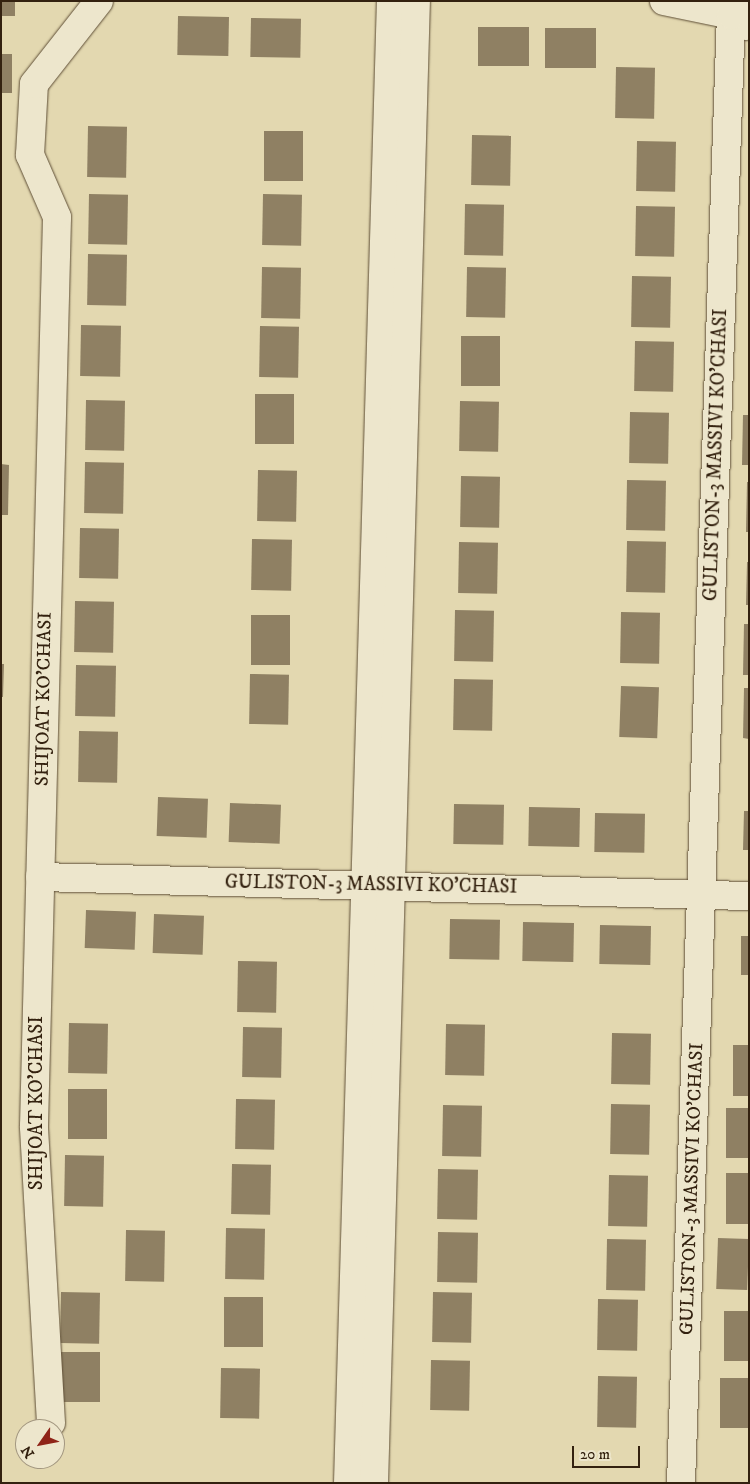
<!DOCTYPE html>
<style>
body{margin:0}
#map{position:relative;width:750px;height:1484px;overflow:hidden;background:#e3d8b0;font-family:"IM FELL DW Pica",serif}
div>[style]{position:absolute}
.building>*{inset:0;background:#8f8063;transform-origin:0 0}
.roads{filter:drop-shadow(0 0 1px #5f4f37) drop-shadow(0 0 1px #5f4f37)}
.minor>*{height:28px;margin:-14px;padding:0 14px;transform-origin:14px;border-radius:14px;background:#ede6cc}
span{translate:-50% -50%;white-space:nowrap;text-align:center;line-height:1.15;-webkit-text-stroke:4px #ede6cc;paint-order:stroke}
.street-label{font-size:19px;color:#33210f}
.frame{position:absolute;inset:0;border:2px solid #33210f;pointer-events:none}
.north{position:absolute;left:15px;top:1419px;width:50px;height:50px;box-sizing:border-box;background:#ede6cc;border:1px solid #a39780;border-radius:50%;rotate:237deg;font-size:14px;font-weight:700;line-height:20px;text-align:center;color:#33210f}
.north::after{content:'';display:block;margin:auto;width:18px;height:22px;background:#8f2418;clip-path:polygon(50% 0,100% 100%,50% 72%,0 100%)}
.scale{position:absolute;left:572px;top:1446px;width:68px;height:22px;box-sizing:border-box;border:2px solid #33210f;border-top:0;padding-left:6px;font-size:15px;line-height:18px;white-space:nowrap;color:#33210f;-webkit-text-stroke:4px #ede6cc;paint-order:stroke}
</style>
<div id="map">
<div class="building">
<i style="left:1px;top:1px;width:14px;height:15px"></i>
<i style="left:178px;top:16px;width:51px;height:39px;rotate:1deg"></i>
<i style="left:251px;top:18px;width:50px;height:39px;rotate:1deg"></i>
<i style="left:478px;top:27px;width:51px;height:39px"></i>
<i style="left:545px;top:28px;width:51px;height:40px"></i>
<i style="left:1px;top:54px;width:11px;height:39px"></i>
<i style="left:616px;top:67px;width:39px;height:51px;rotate:1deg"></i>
<i style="left:88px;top:126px;width:39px;height:51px;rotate:1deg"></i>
<i style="left:264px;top:131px;width:39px;height:50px"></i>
<i style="left:472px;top:135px;width:39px;height:50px;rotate:1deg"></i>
<i style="left:637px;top:141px;width:39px;height:50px;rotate:1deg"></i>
<i style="left:89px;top:194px;width:39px;height:50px;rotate:1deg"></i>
<i style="left:263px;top:194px;width:39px;height:51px;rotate:1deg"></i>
<i style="left:465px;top:204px;width:39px;height:51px;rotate:1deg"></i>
<i style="left:636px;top:206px;width:39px;height:50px;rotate:1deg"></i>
<i style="left:88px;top:254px;width:39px;height:51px;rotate:1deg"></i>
<i style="left:262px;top:267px;width:39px;height:51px;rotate:1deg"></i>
<i style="left:467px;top:267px;width:39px;height:50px;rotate:1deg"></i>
<i style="left:632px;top:276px;width:39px;height:51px;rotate:1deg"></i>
<i style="left:81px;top:325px;width:40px;height:51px;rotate:1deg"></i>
<i style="left:260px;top:326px;width:39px;height:51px;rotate:1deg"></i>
<i style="left:461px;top:336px;width:39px;height:50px"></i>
<i style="left:635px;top:341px;width:39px;height:50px;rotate:1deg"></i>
<i style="left:255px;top:394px;width:39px;height:50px"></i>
<i style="left:86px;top:400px;width:39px;height:50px;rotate:1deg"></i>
<i style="left:460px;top:401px;width:39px;height:50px;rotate:1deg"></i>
<i style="left:630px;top:412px;width:39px;height:51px;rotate:1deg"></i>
<i style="clip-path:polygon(743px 415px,749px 415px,749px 465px,742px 465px)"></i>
<i style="left:85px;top:462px;width:39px;height:51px;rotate:1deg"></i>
<i style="clip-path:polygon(1px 464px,9px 465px,8px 515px,1px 515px)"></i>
<i style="left:258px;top:470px;width:39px;height:51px;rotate:1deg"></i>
<i style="left:461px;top:476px;width:39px;height:51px;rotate:1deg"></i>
<i style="left:627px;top:480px;width:39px;height:50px;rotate:1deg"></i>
<i style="clip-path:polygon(747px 482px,749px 482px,749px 532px,746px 532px)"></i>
<i style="left:80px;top:528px;width:39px;height:50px;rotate:1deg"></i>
<i style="left:252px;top:539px;width:40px;height:51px;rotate:1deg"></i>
<i style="left:627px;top:541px;width:39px;height:51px;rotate:1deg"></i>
<i style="left:459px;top:542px;width:39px;height:51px;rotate:1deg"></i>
<i style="clip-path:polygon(747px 562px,749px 562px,749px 605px,746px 605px)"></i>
<i style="left:75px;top:601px;width:39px;height:51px;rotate:1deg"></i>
<i style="left:455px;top:610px;width:39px;height:51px;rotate:1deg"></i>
<i style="left:621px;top:612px;width:39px;height:51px;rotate:1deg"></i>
<i style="left:251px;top:615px;width:39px;height:50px"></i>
<i style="clip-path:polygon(744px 624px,749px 624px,749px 675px,743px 675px)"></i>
<i style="clip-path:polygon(1px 664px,4px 664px,3px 697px,1px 697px)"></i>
<i style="left:76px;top:665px;width:40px;height:51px;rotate:1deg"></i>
<i style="left:250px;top:674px;width:39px;height:50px;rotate:1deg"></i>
<i style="left:454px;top:679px;width:39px;height:51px;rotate:1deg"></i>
<i style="left:621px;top:686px;width:38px;height:51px;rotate:2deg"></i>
<i style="clip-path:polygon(744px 688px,749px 688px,749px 739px,743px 738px)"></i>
<i style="left:79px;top:731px;width:39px;height:51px;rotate:1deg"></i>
<i style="left:158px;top:797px;width:50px;height:39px;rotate:2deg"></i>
<i style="left:230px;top:803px;width:51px;height:39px;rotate:2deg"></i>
<i style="left:454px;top:804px;width:50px;height:40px;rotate:1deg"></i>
<i style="left:529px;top:807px;width:51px;height:39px;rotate:1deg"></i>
<i style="clip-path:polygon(744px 811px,749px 811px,749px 850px,743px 850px)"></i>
<i style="left:595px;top:813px;width:50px;height:39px;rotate:1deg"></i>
<i style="left:86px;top:910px;width:50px;height:38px;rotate:2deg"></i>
<i style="left:154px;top:914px;width:50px;height:39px;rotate:2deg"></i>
<i style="left:450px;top:919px;width:50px;height:40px;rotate:1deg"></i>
<i style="left:523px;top:922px;width:51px;height:39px;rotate:1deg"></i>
<i style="left:600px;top:925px;width:51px;height:39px;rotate:1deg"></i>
<i style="left:741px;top:936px;width:8px;height:39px"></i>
<i style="left:238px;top:961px;width:39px;height:51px;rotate:1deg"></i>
<i style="left:69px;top:1023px;width:39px;height:50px;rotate:1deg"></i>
<i style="left:446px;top:1024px;width:39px;height:51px;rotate:1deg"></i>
<i style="left:243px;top:1027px;width:39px;height:50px;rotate:1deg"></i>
<i style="left:612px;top:1033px;width:39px;height:51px;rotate:1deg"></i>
<i style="left:733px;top:1045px;width:16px;height:51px"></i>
<i style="left:68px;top:1089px;width:39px;height:50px"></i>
<i style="left:236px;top:1099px;width:39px;height:50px;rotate:1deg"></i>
<i style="left:611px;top:1104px;width:39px;height:50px;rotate:1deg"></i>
<i style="left:443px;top:1105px;width:39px;height:51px;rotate:1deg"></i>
<i style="left:726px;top:1108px;width:23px;height:50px"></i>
<i style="left:65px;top:1155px;width:39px;height:51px;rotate:1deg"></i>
<i style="left:232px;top:1164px;width:39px;height:50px;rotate:1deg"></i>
<i style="left:438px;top:1169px;width:40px;height:50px;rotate:1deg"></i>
<i style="left:726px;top:1173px;width:23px;height:51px"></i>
<i style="left:609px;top:1175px;width:39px;height:51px;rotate:1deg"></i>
<i style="left:226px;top:1228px;width:39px;height:51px;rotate:1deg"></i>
<i style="left:126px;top:1230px;width:39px;height:51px;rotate:1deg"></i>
<i style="left:438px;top:1232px;width:40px;height:50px;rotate:1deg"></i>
<i style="left:718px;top:1238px;width:31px;height:51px;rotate:2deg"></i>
<i style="left:607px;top:1239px;width:39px;height:51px;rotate:1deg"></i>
<i style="left:61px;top:1292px;width:39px;height:51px;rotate:1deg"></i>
<i style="left:433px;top:1292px;width:39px;height:50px;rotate:1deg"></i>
<i style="left:224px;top:1297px;width:39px;height:50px"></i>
<i style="left:598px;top:1299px;width:40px;height:51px;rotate:1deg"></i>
<i style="left:724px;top:1311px;width:25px;height:50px"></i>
<i style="left:61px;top:1352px;width:39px;height:50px"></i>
<i style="left:431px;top:1360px;width:39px;height:50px;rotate:1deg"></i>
<i style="left:221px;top:1368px;width:39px;height:50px;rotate:1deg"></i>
<i style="left:598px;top:1376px;width:39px;height:51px;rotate:1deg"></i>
<i style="left:720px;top:1378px;width:29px;height:50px"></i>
</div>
<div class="roads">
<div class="minor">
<i style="left:664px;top:1px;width:68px;rotate:11.8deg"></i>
<i style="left:731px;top:15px;width:18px;rotate:38deg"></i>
<i style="left:40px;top:877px;width:709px;rotate:1.54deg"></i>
<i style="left:51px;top:1423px;width:297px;rotate:-93.3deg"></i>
<i style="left:34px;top:1126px;width:909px;rotate:-88.55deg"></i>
<i style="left:57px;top:217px;width:68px;rotate:-113.5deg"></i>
<i style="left:30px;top:155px;width:71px;rotate:-86.8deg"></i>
<i style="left:34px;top:84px;width:105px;rotate:-51.9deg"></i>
<i style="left:348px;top:1483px;width:1483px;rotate:-88.34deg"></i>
<i style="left:374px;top:1483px;width:1483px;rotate:-88.38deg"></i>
<i style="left:681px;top:1483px;width:1469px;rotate:-88.05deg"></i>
<i style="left:731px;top:15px;width:18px;rotate:-52deg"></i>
</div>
</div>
<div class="street-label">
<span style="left:716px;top:455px;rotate:-88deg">GULISTON-3 MASSIVI KO'CHASI</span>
<span style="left:44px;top:699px;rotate:-89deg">SHIJOAT KO'CHASI</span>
<span style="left:371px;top:885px;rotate:1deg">GULISTON-3 MASSIVI KO'CHASI</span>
<span style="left:37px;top:1103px;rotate:-90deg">SHIJOAT KO'CHASI</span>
<span style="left:692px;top:1189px;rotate:-88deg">GULISTON-3 MASSIVI KO'CHASI</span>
</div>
<div class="frame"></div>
<div class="north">N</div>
<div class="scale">20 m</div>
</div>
